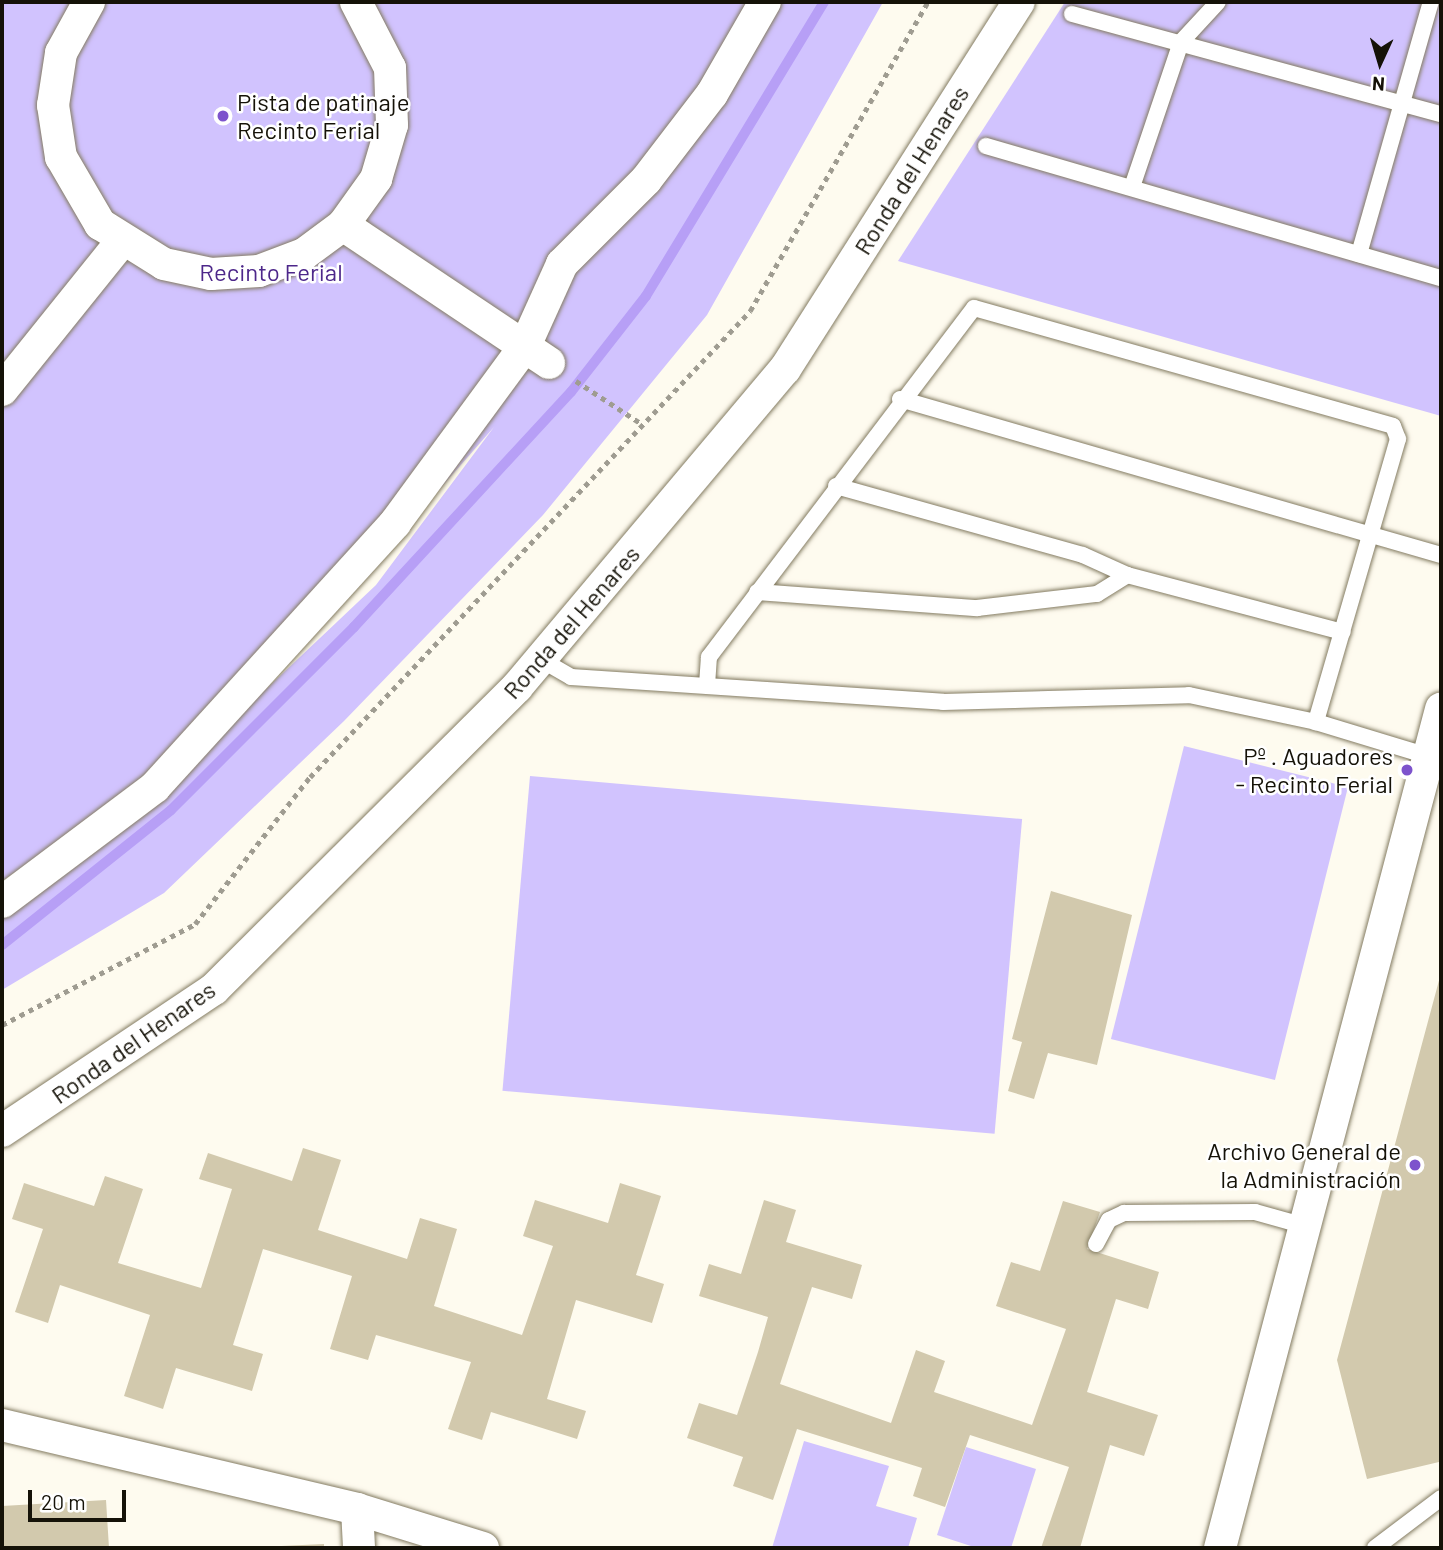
<!DOCTYPE html>
<meta charset="utf-8">
<style>
body{margin:0}
#map{position:relative;width:1443px;height:1550px;overflow:hidden;background:#fefbef;font-family:Barlow,sans-serif}
div>[style]{position:absolute}
.green>*{inset:0;background:#d1c3fe;transform-origin:0 0}
.stream>*{height:10px;margin:-5px;padding:0 5px;transform-origin:5px;border-radius:5px;background:#b79ff6}
.building>*{inset:0;background:#d2c9ad}
.path>*{height:4.5px;margin-top:-2.25px;transform-origin:0;background:repeating-linear-gradient(90deg,#9f9c91 0 5px,transparent 0 10px)}
.roads{filter:drop-shadow(0 0 2px #837b61) drop-shadow(0 0 2px #837b61)}
.lane>*{height:16px;margin:-8px;padding:0 8px;transform-origin:8px;border-radius:8px;background:#fff}
.street>*{height:32px;margin:-16px;padding:0 16px;transform-origin:16px;border-radius:16px;background:#fff}
.dots>*{width:19px;height:19px;translate:-50% -50%;box-sizing:border-box;border:4px solid #fff;border-radius:50%}
span{translate:-50% -50%;white-space:nowrap;text-align:center;line-height:1.15;-webkit-text-stroke:5px #fff;paint-order:stroke}
.poi-label{font-size:24px;color:#151208}
.left{translate:0 -50%;text-align:left}
.right{translate:-100% -50%;text-align:right}
.street-label{font-size:24px;color:#151208}
.park-label{font-size:24px;color:#4d278a}
.frame{position:absolute;inset:0;border:4px solid #151208;pointer-events:none}
.north{position:absolute;left:1345px;top:28px;width:70px;height:70px;-webkit-text-stroke:5px #fff;paint-order:stroke;rotate:184deg;font-size:19px;font-weight:700;line-height:28px;text-align:center;color:#151208}
.north::after{content:'';display:block;margin:auto;width:24px;height:32px;background:#151208;clip-path:polygon(50% 0,100% 100%,50% 72%,0 100%)}
.scale{position:absolute;left:28px;top:1490px;width:98px;height:32px;box-sizing:border-box;border:4px solid #151208;border-top:0;padding-left:9px;font-size:21px;line-height:24px;white-space:nowrap;color:#151208;-webkit-text-stroke:5px #fff;paint-order:stroke}
</style>
<div id="map">
<div class="green">
<i style="clip-path:polygon(2px 2px,883px 2px,707px 315px,543px 515px,344px 721px,164px 893px,2px 990px,2px 913px,154px 795px,376px 585px,494px 427px,405px 529px,150px 781px,2px 881px)"></i>
<i style="clip-path:polygon(1065px 2px,1441px 2px,1441px 416px,898px 261px)"></i>
<i style="left:1184px;top:746px;width:169px;height:302px;rotate:14deg"></i>
<i style="left:530px;top:776px;width:494px;height:316px;rotate:5deg"></i>
<i style="clip-path:polygon(804px 1441px,889px 1466px,876px 1506px,917px 1518px,908px 1548px,772px 1548px)"></i>
<i style="clip-path:polygon(966px 1447px,1036px 1469px,1011px 1548px,977px 1548px,937px 1535px)"></i>
</div>
<div class="stream">
<i style="left:2px;top:945px;width:216px;rotate:-38.6deg"></i>
<i style="left:171px;top:810px;width:259px;rotate:-45deg"></i>
<i style="left:354px;top:627px;width:320px;rotate:-47.3deg"></i>
<i style="left:571px;top:392px;width:122px;rotate:-52deg"></i>
<i style="left:646px;top:296px;width:344px;rotate:-58.8deg"></i>
</div>
<div class="building">
<i style="clip-path:polygon(1051px 891px,1132px 915px,1097px 1065px,1048px 1053px,1034px 1099px,1008px 1091px,1022px 1042px,1012px 1039px)"></i>
<i style="clip-path:polygon(1441px 973px,1441px 1468px,1439px 1462px,1367px 1479px,1337px 1360px)"></i>
<i style="clip-path:polygon(303px 1148px,341px 1160px,318px 1230px,407px 1259px,420px 1218px,457px 1229px,434px 1306px,522px 1335px,553px 1246px,523px 1236px,535px 1200px,608px 1223px,620px 1183px,661px 1196px,636px 1275px,664px 1284px,652px 1323px,576px 1300px,547px 1399px,586px 1411px,577px 1439px,491px 1412px,482px 1440px,448px 1429px,471px 1362px,376px 1335px,368px 1360px,330px 1349px,352px 1276px,263px 1249px,233px 1345px,263px 1354px,252px 1391px,176px 1368px,163px 1409px,124px 1396px,150px 1315px,60px 1285px,48px 1323px,15px 1312px,43px 1229px,12px 1219px,24px 1183px,94px 1206px,105px 1176px,143px 1189px,118px 1263px,201px 1288px,232px 1189px,199px 1179px,208px 1153px,292px 1181px)"></i>
<i style="clip-path:polygon(764px 1200px,796px 1210px,786px 1242px,862px 1265px,852px 1299px,812px 1287px,780px 1384px,891px 1423px,916px 1350px,945px 1361px,934px 1392px,1032px 1425px,1066px 1329px,996px 1306px,1011px 1262px,1040px 1271px,1063px 1201px,1100px 1212px,1087px 1249px,1159px 1272px,1148px 1309px,1116px 1299px,1087px 1392px,1158px 1415px,1144px 1456px,1110px 1445px,1080px 1548px,1041px 1548px,1069px 1467px,970px 1435px,945px 1507px,913px 1496px,922px 1468px,797px 1429px,773px 1500px,733px 1486px,743px 1457px,687px 1438px,699px 1403px,737px 1415px,758px 1352px,768px 1317px,699px 1296px,709px 1264px,741px 1274px)"></i>
<i style="clip-path:polygon(106px 1500px,109px 1548px,2px 1548px,2px 1506px)"></i>
<i style="clip-path:polygon(324px 1544px,324px 1548px,282px 1548px,281px 1546px)"></i>
</div>
<div class="path">
<i style="left:576px;top:381px;width:79px;rotate:33.1deg"></i>
<i style="left:2px;top:1025px;width:218px;rotate:-27.6deg"></i>
<i style="left:195px;top:924px;width:187px;rotate:-52deg"></i>
<i style="left:310px;top:777px;width:641px;rotate:-46.64deg"></i>
<i style="left:750px;top:311px;width:357px;rotate:-60.1deg"></i>
</div>
<div class="roads">
<div class="lane">
<i style="left:1072px;top:14px;width:382px;rotate:15.2deg"></i>
<i style="left:986px;top:146px;width:474px;rotate:16.2deg"></i>
<i style="left:1132px;top:187px;width:153px;rotate:-71.3deg"></i>
<i style="left:1181px;top:42px;width:54px;rotate:-47.2deg"></i>
<i style="left:1359px;top:254px;width:262px;rotate:-74.1deg"></i>
<i style="left:900px;top:399px;width:563px;rotate:16.09deg"></i>
<i style="left:836px;top:486px;width:256px;rotate:15.6deg"></i>
<i style="left:1083px;top:555px;width:48px;rotate:24.4deg"></i>
<i style="left:757px;top:592px;width:221px;rotate:4.2deg"></i>
<i style="left:977px;top:608px;width:121px;rotate:-6.7deg"></i>
<i style="left:1097px;top:594px;width:36px;rotate:-32deg"></i>
<i style="left:1127px;top:575px;width:223px;rotate:14.8deg"></i>
<i style="left:540px;top:659px;width:36px;rotate:30deg"></i>
<i style="left:571px;top:677px;width:373px;rotate:3.8deg"></i>
<i style="left:943px;top:702px;width:246px;rotate:-1.6deg"></i>
<i style="left:1189px;top:695px;width:130px;rotate:12deg"></i>
<i style="left:1316px;top:722px;width:117px;rotate:16.9deg"></i>
<i style="left:707px;top:685px;width:28px;rotate:-86deg"></i>
<i style="left:709px;top:657px;width:438px;rotate:-52.8deg"></i>
<i style="left:974px;top:308px;width:435px;rotate:15.7deg"></i>
<i style="left:1393px;top:426px;width:14px;rotate:69deg"></i>
<i style="left:1398px;top:439px;width:295px;rotate:106.2deg"></i>
<i style="left:1096px;top:1244px;width:27px;rotate:-62deg"></i>
<i style="left:1109px;top:1220px;width:17px;rotate:-25deg"></i>
<i style="left:1124px;top:1213px;width:131px;rotate:-0.4deg"></i>
<i style="left:1255px;top:1212px;width:52px;rotate:15.6deg"></i>
<i style="left:1375px;top:1548px;width:83px;rotate:-37.1deg"></i>
</div>
<div class="street">
<i style="left:89px;top:2px;width:58px;rotate:118.8deg"></i>
<i style="left:61px;top:53px;width:53px;rotate:98.7deg"></i>
<i style="left:53px;top:105px;width:53px;rotate:81.3deg"></i>
<i style="left:61px;top:157px;width:78px;rotate:59.8deg"></i>
<i style="left:100px;top:224px;width:75px;rotate:32deg"></i>
<i style="left:164px;top:264px;width:48px;rotate:12deg"></i>
<i style="left:211px;top:274px;width:48px;rotate:-3.6deg"></i>
<i style="left:259px;top:271px;width:48px;rotate:-20.7deg"></i>
<i style="left:304px;top:254px;width:49px;rotate:-36.6deg"></i>
<i style="left:343px;top:225px;width:57px;rotate:-54.3deg"></i>
<i style="left:376px;top:179px;width:56px;rotate:-73.5deg"></i>
<i style="left:392px;top:125px;width:57px;rotate:-92deg"></i>
<i style="left:390px;top:68px;width:74px;rotate:-117.3deg"></i>
<i style="left:343px;top:225px;width:248px;rotate:33.8deg"></i>
<i style="left:2px;top:390px;width:191px;rotate:-51.2deg"></i>
<i style="left:2px;top:902px;width:191px;rotate:-36.9deg"></i>
<i style="left:155px;top:787px;width:357px;rotate:-47.7deg"></i>
<i style="left:395px;top:523px;width:220px;rotate:-53.7deg"></i>
<i style="left:525px;top:346px;width:90px;rotate:-65.7deg"></i>
<i style="left:562px;top:264px;width:119px;rotate:-45deg"></i>
<i style="left:646px;top:180px;width:108px;rotate:-52.5deg"></i>
<i style="left:712px;top:94px;width:106px;rotate:-60.1deg"></i>
<i style="left:2px;top:1131px;width:255px;rotate:-33.8deg"></i>
<i style="left:214px;top:989px;width:428px;rotate:-44.9deg"></i>
<i style="left:517px;top:687px;width:416px;rotate:-49.9deg"></i>
<i style="left:785px;top:369px;width:435px;rotate:-57.5deg"></i>
<i style="left:2px;top:1425px;width:365px;rotate:13.3deg"></i>
<i style="left:357px;top:1509px;width:132px;rotate:17.2deg"></i>
<i style="left:357px;top:1509px;width:39px;rotate:87deg"></i>
<i style="left:1220px;top:1548px;width:868px;rotate:-75.24deg"></i>
</div>
</div>
<div class="dots">
<i style="left:223px;top:116px;background:#7d53cc"></i>
<i style="left:1407px;top:770px;background:#7d53cc"></i>
<i style="left:1415px;top:1165px;background:#7d53cc"></i>
</div>
<div class="poi-label">
<span class="left" style="left:237px;top:116px">Pista de patinaje<br>Recinto Ferial</span>
<span class="right" style="left:1393px;top:770px">Pº . Aguadores<br>- Recinto Ferial</span>
<span class="right" style="left:1401px;top:1165px">Archivo General de<br>la Administración</span>
</div>
<div class="street-label">
<span style="left:911px;top:170px;rotate:-58deg">Ronda del Henares</span>
<span style="left:571px;top:622px;rotate:-49deg">Ronda del Henares</span>
<span style="left:133px;top:1042px;rotate:-35deg">Ronda del Henares</span>
</div>
<div class="park-label">
<span style="left:271px;top:272px">Recinto Ferial</span>
</div>
<div class="frame"></div>
<div class="north">N</div>
<div class="scale">20 m</div>
</div>
